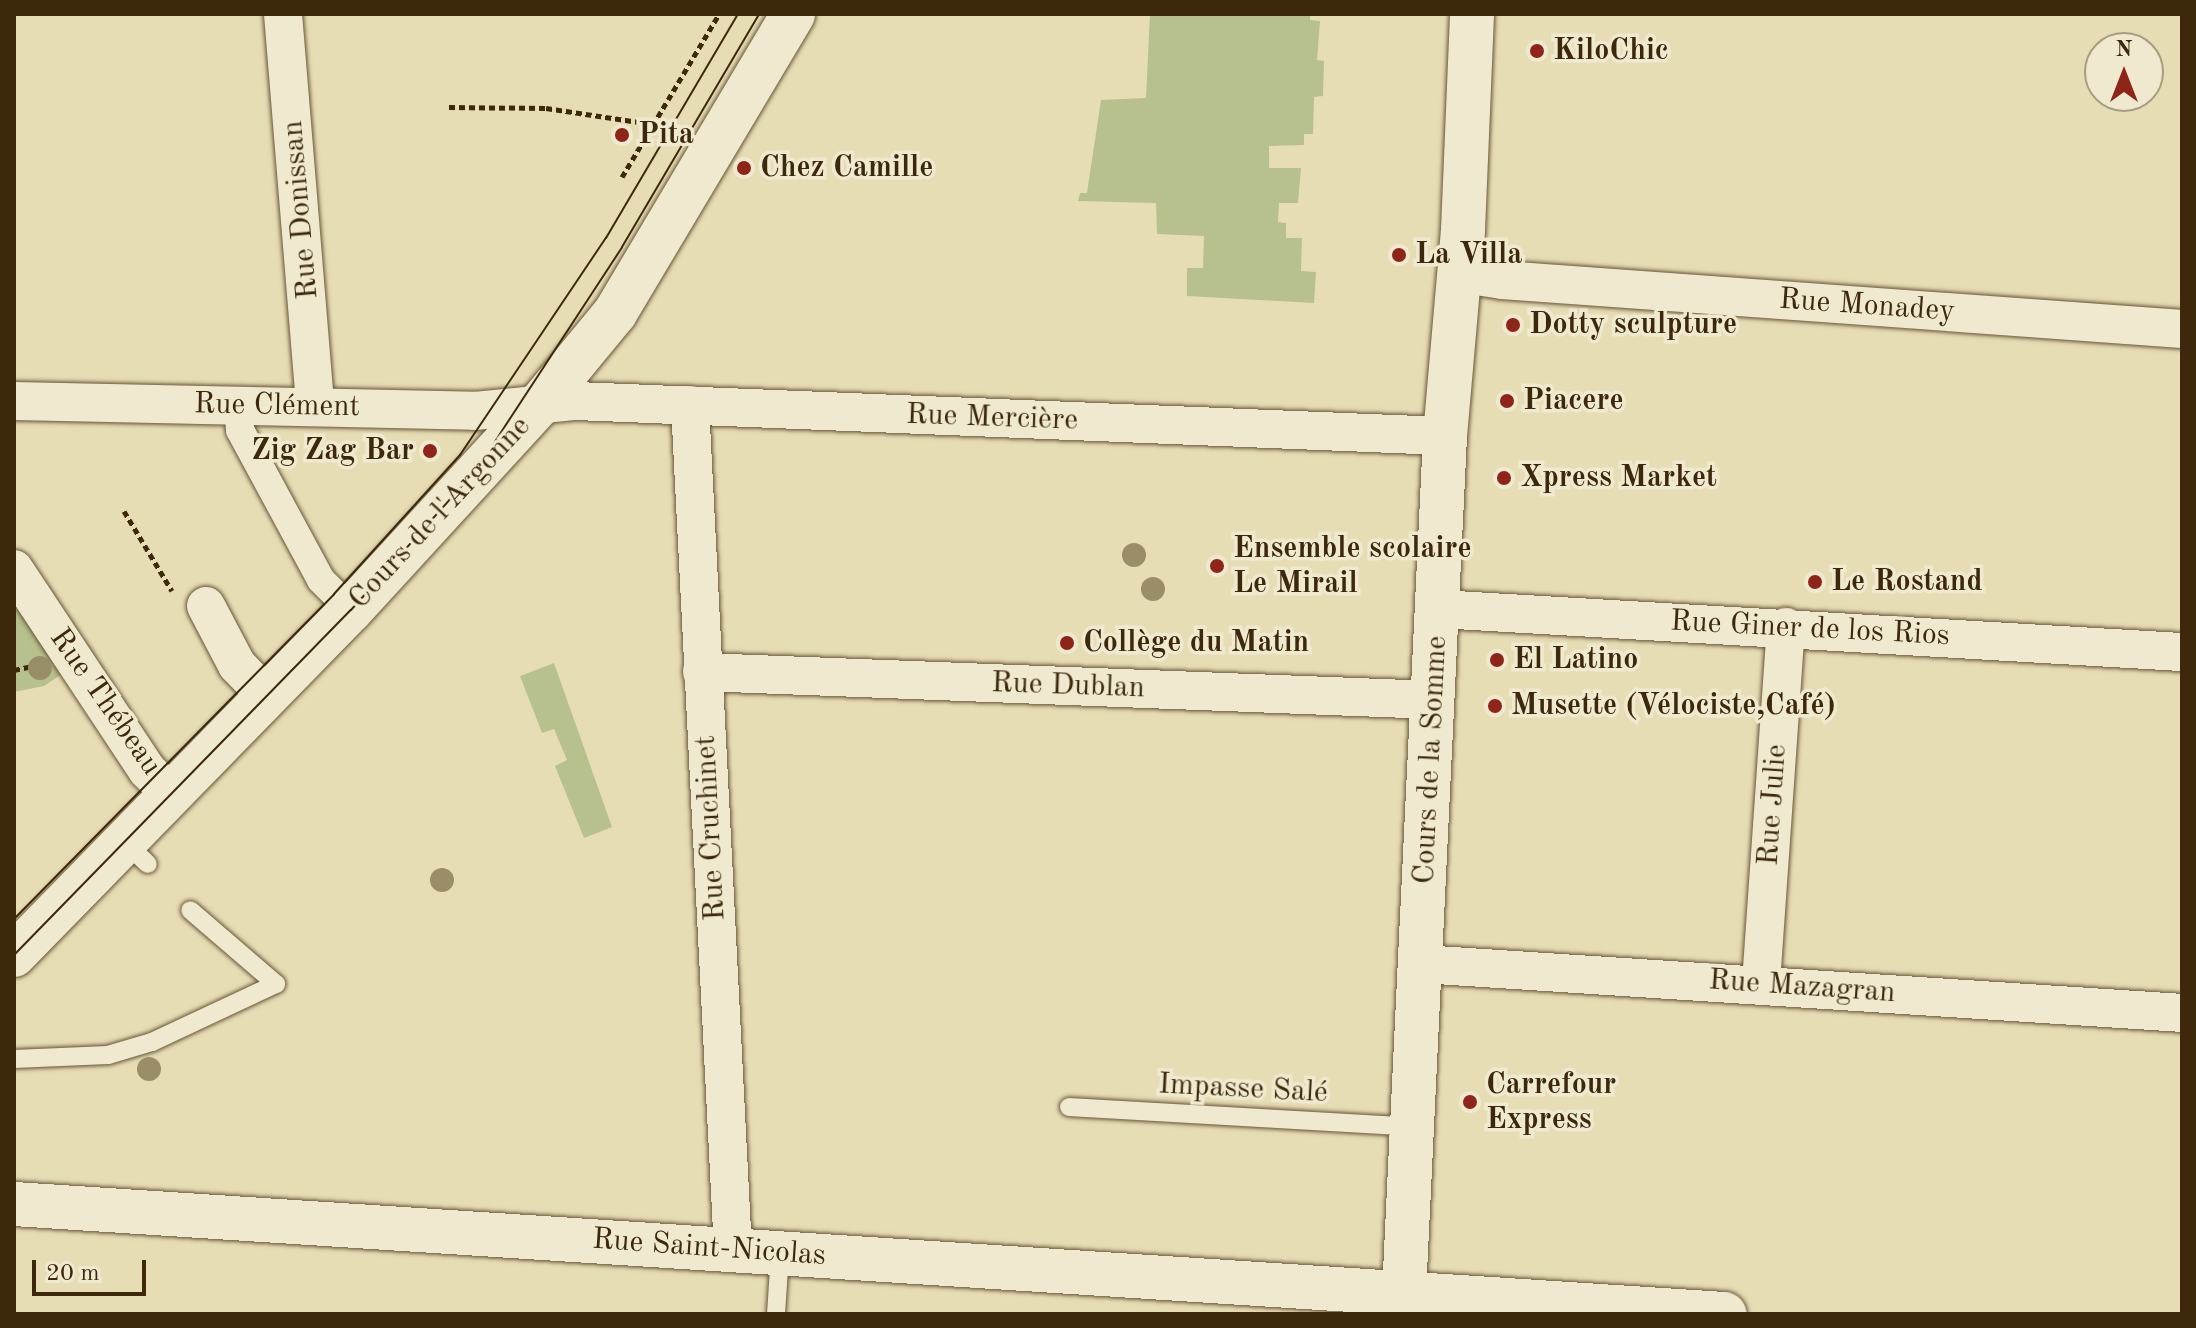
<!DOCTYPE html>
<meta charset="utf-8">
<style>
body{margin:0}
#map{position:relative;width:2196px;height:1328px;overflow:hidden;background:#e7ddb5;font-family:"Old Standard TT",serif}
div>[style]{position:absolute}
.green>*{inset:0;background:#b6c18d}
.path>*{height:5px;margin-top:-2.5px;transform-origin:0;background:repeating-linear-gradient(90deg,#3d280c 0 6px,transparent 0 10px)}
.roads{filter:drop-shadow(0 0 2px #685536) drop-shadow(0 0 2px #685536)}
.service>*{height:18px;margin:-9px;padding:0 9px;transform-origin:9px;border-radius:9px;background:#efe9cf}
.pedestrian>*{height:28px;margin:-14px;padding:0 14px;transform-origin:14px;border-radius:14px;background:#efe9cf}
.minor>*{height:38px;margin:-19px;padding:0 19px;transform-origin:19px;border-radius:19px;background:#efe9cf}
.tertiary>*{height:44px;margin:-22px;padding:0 22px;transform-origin:22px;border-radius:22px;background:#efe9cf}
.secondary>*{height:44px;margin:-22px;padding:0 22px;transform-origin:22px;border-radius:22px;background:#efe9cf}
.tram>*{height:2px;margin:-1px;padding:0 1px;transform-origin:1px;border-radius:1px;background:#3d280c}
.trees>*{width:24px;height:24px;margin:-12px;border-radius:50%;background:#9a8e6a}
.dots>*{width:22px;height:22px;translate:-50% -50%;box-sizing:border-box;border:4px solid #efe9cf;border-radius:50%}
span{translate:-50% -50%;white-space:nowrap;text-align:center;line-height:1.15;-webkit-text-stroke:7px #efe9cf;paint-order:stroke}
.poi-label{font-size:30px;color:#3d280c;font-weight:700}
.left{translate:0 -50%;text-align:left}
.right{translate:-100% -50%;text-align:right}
.street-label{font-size:30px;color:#3d280c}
.frame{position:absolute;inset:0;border:16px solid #3d280c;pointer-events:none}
.north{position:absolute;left:2084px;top:32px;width:80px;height:80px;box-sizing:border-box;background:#efe9cf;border:2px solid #a89c81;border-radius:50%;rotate:0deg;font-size:22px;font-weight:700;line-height:32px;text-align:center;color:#3d280c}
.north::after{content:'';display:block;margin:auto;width:28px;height:36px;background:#8f2418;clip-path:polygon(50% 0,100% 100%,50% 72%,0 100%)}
.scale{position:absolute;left:32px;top:1260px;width:114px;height:36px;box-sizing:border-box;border:4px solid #3d280c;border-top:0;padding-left:10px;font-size:24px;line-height:28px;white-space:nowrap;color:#3d280c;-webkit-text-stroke:6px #efe9cf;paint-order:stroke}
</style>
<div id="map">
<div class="green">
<i style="clip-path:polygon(1150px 14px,1310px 14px,1310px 20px,1320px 21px,1317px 60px,1324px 61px,1323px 96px,1314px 97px,1313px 134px,1304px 134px,1304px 145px,1269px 146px,1269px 168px,1301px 168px,1298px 203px,1279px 203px,1278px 222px,1286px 223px,1286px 238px,1302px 238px,1301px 271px,1316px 272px,1314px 303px,1187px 296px,1187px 268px,1203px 268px,1204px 236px,1157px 234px,1156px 203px,1078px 201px,1080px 193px,1087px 193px,1101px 100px,1146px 98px)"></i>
<i style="clip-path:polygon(14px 586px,68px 670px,44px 686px,14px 692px)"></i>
<i style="clip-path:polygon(554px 663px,612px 827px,584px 838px,555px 766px,567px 760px,554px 729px,542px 733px,520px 676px)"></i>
</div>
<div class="path">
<i style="left:449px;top:107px;width:97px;rotate:0.6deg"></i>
<i style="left:546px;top:108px;width:107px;rotate:8.6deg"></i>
<i style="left:622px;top:177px;width:190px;rotate:-59.2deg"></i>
<i style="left:124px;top:511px;width:93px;rotate:59deg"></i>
<i style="left:14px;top:670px;width:19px;rotate:-12deg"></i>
</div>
<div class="roads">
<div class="service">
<i style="left:124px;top:841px;width:33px;rotate:44deg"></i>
<i style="left:14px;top:1059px;width:94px;rotate:-2.4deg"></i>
<i style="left:108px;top:1055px;width:46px;rotate:-16.5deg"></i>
<i style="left:152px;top:1042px;width:137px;rotate:-25.1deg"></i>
<i style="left:276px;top:984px;width:113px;rotate:-139.3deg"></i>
<i style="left:1069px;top:1107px;width:344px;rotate:3.3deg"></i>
<i style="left:776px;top:1314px;width:61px;rotate:-86.2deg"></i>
</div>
<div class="pedestrian">
<i style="left:238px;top:406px;width:24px;rotate:85deg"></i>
<i style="left:240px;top:430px;width:170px;rotate:61.6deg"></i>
<i style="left:321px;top:580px;width:42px;rotate:45deg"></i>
</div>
<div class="minor">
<i style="left:283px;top:14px;width:394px;rotate:85.3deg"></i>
<i style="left:1457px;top:273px;width:46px;rotate:8.8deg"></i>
<i style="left:1502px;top:280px;width:682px;rotate:4.12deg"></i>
<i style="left:14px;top:401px;width:461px;rotate:1.2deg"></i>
<i style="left:475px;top:411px;width:101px;rotate:-5.7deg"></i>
<i style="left:576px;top:401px;width:870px;rotate:2.31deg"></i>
<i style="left:690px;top:405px;width:846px;rotate:87.09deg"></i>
<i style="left:14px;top:569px;width:241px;rotate:56.5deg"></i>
<i style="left:147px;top:770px;width:34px;rotate:45deg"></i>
<i style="left:206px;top:606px;width:67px;rotate:62.3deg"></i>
<i style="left:237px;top:665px;width:42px;rotate:46deg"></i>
<i style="left:1438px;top:609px;width:745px;rotate:3.31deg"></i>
<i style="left:702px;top:672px;width:733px;rotate:2.19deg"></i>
<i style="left:1421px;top:964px;width:763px;rotate:3.68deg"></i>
<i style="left:1761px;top:983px;width:357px;rotate:-86deg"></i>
</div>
<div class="tertiary">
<i style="left:14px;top:955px;width:482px;rotate:-45.7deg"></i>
<i style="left:351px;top:610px;width:280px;rotate:-47.5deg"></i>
<i style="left:540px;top:404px;width:118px;rotate:-50.5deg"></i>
<i style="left:615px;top:313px;width:348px;rotate:-59.2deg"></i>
<i style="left:14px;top:1204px;width:1714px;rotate:3.68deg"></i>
</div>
<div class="secondary">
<i style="left:1403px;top:1314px;width:879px;rotate:-87.26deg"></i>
<i style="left:1445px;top:436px;width:207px;rotate:-85deg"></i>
<i style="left:1463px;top:230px;width:216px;rotate:-87.6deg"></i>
</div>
</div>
<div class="tram">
<i style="left:14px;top:919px;width:456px;rotate:-45.4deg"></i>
<i style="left:334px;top:594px;width:188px;rotate:-47.8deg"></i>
<i style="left:460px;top:455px;width:262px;rotate:-56.1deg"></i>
<i style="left:606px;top:238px;width:260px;rotate:-59.5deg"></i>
<i style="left:14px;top:955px;width:482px;rotate:-45.7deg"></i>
<i style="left:351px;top:610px;width:189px;rotate:-48.2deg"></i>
<i style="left:477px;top:469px;width:265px;rotate:-56.8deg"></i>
<i style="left:622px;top:247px;width:270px;rotate:-59.5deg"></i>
</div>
<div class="trees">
<i style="left:1134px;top:555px"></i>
<i style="left:1153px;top:589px"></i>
<i style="left:40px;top:668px"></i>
<i style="left:442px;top:880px"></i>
<i style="left:149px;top:1069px"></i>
</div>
<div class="dots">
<i style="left:1537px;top:51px;background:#8f2418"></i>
<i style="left:622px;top:135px;background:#8f2418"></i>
<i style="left:744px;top:168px;background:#8f2418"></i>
<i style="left:1399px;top:255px;background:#8f2418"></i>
<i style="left:1513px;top:325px;background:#8f2418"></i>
<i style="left:1507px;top:401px;background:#8f2418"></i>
<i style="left:430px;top:451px;background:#8f2418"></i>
<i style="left:1504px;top:478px;background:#8f2418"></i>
<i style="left:1217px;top:566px;background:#8f2418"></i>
<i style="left:1815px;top:582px;background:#8f2418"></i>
<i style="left:1067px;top:643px;background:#8f2418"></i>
<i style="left:1497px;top:660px;background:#8f2418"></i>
<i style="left:1495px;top:706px;background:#8f2418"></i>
<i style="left:1470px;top:1102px;background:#8f2418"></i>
</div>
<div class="poi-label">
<span class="left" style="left:1553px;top:51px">KiloChic</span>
<span class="left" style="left:638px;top:135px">Pita</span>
<span class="left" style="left:760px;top:168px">Chez Camille</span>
<span class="left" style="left:1415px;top:255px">La Villa</span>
<span class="left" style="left:1529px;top:325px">Dotty sculpture</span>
<span class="left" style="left:1523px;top:401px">Piacere</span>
<span class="right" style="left:414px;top:451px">Zig Zag Bar</span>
<span class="left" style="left:1520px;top:478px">Xpress Market</span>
<span class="left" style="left:1233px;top:566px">Ensemble scolaire<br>Le Mirail</span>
<span class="left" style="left:1831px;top:582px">Le Rostand</span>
<span class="left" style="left:1083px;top:643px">Collège du Matin</span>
<span class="left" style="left:1513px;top:660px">El Latino</span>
<span class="left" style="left:1511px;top:706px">Musette (Vélociste,Café)</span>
<span class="left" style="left:1486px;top:1102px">Carrefour<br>Express</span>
</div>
<div class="street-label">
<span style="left:301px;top:210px;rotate:-95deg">Rue Donissan</span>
<span style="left:1867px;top:306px;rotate:4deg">Rue Monadey</span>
<span style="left:277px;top:406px;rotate:1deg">Rue Clément</span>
<span style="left:992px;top:418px;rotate:2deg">Rue Mercière</span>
<span style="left:440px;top:513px;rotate:-47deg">Cours de l'Argonne</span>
<span style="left:1810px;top:629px;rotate:3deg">Rue Giner de los Rios</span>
<span style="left:1068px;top:686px;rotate:2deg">Rue Dublan</span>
<span style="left:105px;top:702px;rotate:55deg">Rue Thébeau</span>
<span style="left:1431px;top:760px;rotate:-87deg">Cours de la Somme</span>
<span style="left:1773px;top:805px;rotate:-86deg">Rue Julie</span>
<span style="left:711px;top:828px;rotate:-93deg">Rue Cruchinet</span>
<span style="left:1802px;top:987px;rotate:4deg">Rue Mazagran</span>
<span style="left:1243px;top:1089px;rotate:3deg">Impasse Salé</span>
<span style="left:709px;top:1248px;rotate:4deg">Rue Saint-Nicolas</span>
</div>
<div class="frame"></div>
<div class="north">N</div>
<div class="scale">20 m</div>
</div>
